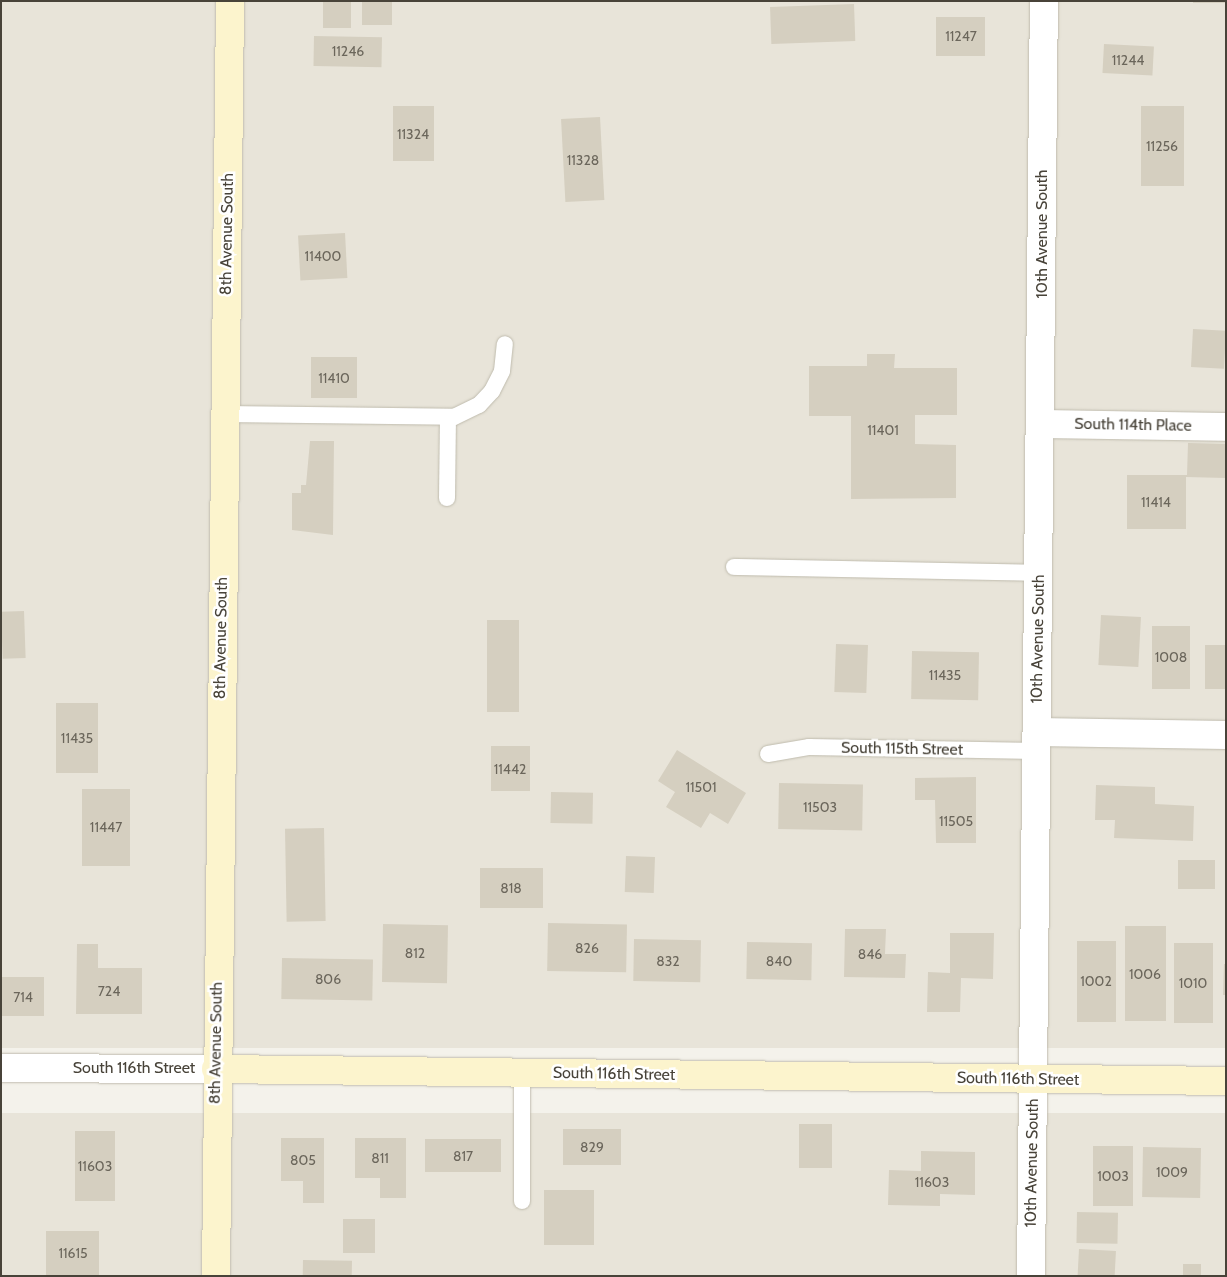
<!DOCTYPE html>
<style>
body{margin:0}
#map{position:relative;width:1227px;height:1277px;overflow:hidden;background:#f4f2eb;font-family:Cabin,sans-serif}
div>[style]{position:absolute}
.residential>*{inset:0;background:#e8e4d9;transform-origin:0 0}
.building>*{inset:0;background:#d5cfc0;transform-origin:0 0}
.roads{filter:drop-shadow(0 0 1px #bfbbad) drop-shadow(0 0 1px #bfbbad)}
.lane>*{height:16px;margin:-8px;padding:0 8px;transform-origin:8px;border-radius:8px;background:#fff}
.street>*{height:28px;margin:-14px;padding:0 14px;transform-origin:14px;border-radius:14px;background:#fff}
.secondary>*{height:28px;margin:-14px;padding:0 14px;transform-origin:14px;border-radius:14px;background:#fcf4cd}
span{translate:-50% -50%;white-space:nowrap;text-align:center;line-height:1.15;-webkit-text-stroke:5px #fff;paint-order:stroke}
.number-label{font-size:14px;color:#6b665b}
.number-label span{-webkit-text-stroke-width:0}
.street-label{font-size:16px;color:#484339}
.frame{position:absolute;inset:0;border:2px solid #484339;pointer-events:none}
</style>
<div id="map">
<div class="residential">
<i style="left:1px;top:1px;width:1225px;height:1047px"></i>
<i style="left:1px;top:1113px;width:1225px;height:163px"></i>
</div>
<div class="building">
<i style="left:323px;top:1px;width:28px;height:27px"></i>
<i style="left:362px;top:1px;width:30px;height:24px"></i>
<i style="left:1193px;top:1px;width:33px;height:2px"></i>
<i style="left:854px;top:4px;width:37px;height:84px;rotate:88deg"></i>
<i style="left:936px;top:17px;width:49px;height:39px"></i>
<i style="left:314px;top:36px;width:68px;height:30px;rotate:1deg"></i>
<i style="left:1104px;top:44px;width:50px;height:29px;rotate:3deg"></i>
<i style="left:393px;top:106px;width:41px;height:55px"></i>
<i style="left:1141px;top:106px;width:43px;height:80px"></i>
<i style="left:600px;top:117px;width:83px;height:39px;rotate:87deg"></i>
<i style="left:345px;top:233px;width:45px;height:47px;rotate:87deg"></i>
<i style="left:1193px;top:329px;width:33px;height:38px;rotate:3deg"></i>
<i style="clip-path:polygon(867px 354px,895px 354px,894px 368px,957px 368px,957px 415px,915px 415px,915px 444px,956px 445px,956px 498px,851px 499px,851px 416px,809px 416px,809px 366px,867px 366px)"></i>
<i style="left:311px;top:357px;width:46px;height:41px"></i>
<i style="clip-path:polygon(310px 441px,334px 441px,333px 535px,292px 530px,292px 493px,301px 493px,301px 485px,306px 485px)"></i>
<i style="clip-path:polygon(1188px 443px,1226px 444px,1226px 478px,1186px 477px,1186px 529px,1127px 529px,1127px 475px,1187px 475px)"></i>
<i style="left:24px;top:611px;width:47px;height:23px;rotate:88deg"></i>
<i style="left:1101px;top:615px;width:40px;height:50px;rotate:3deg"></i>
<i style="left:487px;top:620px;width:32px;height:92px"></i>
<i style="left:1152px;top:626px;width:38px;height:63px"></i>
<i style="left:836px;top:644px;width:32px;height:48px;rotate:2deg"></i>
<i style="left:1205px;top:645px;width:21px;height:44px"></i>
<i style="left:912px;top:651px;width:67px;height:48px;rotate:1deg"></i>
<i style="left:56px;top:703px;width:42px;height:70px"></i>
<i style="left:491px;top:746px;width:39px;height:45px"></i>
<i style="clip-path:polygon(677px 750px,746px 793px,728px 824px,710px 813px,701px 828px,666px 807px,675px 792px,658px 781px)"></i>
<i style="clip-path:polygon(976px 777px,976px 843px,936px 843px,935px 800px,915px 800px,915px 778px)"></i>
<i style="left:779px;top:783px;width:84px;height:46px;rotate:1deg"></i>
<i style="clip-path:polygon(1096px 785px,1155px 787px,1155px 804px,1194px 806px,1193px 841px,1114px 838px,1115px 820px,1095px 820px)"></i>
<i style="left:82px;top:789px;width:48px;height:77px"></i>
<i style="left:551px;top:792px;width:42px;height:31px;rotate:1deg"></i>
<i style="left:324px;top:828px;width:93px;height:39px;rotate:89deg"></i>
<i style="left:626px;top:856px;width:29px;height:36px;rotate:2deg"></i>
<i style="left:1178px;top:860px;width:37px;height:29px"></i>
<i style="left:480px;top:868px;width:63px;height:40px"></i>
<i style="left:548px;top:923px;width:79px;height:48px;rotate:1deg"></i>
<i style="left:383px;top:924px;width:65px;height:58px;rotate:1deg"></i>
<i style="left:1125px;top:926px;width:41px;height:95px"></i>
<i style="clip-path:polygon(845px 929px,886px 929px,885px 954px,906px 954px,905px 978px,844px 977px)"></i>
<i style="clip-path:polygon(950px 933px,994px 933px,993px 979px,961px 978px,960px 1012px,927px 1012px,928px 972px,950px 973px)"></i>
<i style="left:634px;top:939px;width:67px;height:42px;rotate:1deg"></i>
<i style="left:1077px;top:941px;width:39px;height:81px"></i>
<i style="left:747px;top:942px;width:65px;height:37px;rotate:1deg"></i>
<i style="left:1174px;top:943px;width:39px;height:80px"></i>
<i style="clip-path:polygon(77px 944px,98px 944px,98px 968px,142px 968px,142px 1014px,76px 1014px)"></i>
<i style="left:282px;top:958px;width:91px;height:41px;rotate:1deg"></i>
<i style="clip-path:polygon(1224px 964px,1226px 964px,1226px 995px,1223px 995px)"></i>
<i style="left:1px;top:977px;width:43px;height:39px"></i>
<i style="left:799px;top:1124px;width:33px;height:44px"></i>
<i style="left:563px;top:1129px;width:58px;height:36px"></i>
<i style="left:75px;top:1131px;width:40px;height:70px"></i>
<i style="clip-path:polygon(281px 1138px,324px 1138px,324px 1203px,303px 1203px,303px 1181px,281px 1181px)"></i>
<i style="clip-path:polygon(355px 1138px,406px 1138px,406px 1198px,380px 1198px,380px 1178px,355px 1178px)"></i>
<i style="left:425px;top:1139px;width:76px;height:33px"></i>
<i style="left:1133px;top:1146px;width:60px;height:40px;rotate:90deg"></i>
<i style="left:1143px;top:1147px;width:58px;height:50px;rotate:1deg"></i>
<i style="clip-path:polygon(921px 1151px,975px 1152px,975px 1195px,940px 1194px,940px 1206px,888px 1205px,889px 1170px,921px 1171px)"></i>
<i style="left:544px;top:1190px;width:50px;height:55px"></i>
<i style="left:1077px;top:1212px;width:41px;height:31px;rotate:1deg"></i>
<i style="left:343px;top:1219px;width:32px;height:34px"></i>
<i style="left:46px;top:1231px;width:53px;height:45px"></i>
<i style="left:1079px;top:1249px;width:37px;height:26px;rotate:3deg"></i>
<i style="left:303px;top:1260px;width:49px;height:16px;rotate:1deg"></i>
<i style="left:1183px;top:1264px;width:18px;height:12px"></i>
</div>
<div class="roads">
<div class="lane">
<i style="left:224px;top:414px;width:230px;rotate:0.7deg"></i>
<i style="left:454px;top:417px;width:28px;rotate:-26deg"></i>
<i style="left:479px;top:405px;width:19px;rotate:-47deg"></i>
<i style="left:492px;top:391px;width:22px;rotate:-63deg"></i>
<i style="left:502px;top:371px;width:27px;rotate:-84deg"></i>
<i style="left:447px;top:498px;width:81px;rotate:-89.3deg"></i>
<i style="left:734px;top:567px;width:305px;rotate:1.1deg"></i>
<i style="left:768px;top:754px;width:42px;rotate:-9.7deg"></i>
<i style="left:809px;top:747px;width:228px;rotate:1deg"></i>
<i style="left:522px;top:1073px;width:128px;rotate:90deg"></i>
</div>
<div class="street">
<i style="left:1041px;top:424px;width:185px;rotate:0.9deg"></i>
<i style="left:1037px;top:732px;width:189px;rotate:0.9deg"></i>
<i style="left:1px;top:1068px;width:215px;rotate:0.3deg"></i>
<i style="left:1031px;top:1276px;width:1275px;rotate:-89.42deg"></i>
</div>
<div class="secondary">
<i style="left:216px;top:1069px;width:1010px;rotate:0.68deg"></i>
<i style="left:216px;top:1276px;width:1275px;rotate:-89.37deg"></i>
</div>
</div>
<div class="number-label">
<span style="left:961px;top:36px">11247</span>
<span style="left:348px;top:51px">11246</span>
<span style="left:1128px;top:60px">11244</span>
<span style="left:413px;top:134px">11324</span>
<span style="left:1162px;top:146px">11256</span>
<span style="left:583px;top:160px">11328</span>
<span style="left:323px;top:256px">11400</span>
<span style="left:334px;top:378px">11410</span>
<span style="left:883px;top:430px">11401</span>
<span style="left:1156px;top:502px">11414</span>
<span style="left:1171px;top:657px">1008</span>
<span style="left:945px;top:675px">11435</span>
<span style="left:77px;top:738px">11435</span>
<span style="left:510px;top:769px">11442</span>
<span style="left:701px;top:787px">11501</span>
<span style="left:820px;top:807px">11503</span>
<span style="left:956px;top:821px">11505</span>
<span style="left:106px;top:827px">11447</span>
<span style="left:511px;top:888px">818</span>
<span style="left:587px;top:948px">826</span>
<span style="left:415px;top:953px">812</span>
<span style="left:870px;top:954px">846</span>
<span style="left:668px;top:961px">832</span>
<span style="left:779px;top:961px">840</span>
<span style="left:1145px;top:974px">1006</span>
<span style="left:328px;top:979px">806</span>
<span style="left:1096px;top:981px">1002</span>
<span style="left:1193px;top:983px">1010</span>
<span style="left:109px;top:991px">724</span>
<span style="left:23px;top:997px">714</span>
<span style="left:592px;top:1147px">829</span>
<span style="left:463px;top:1156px">817</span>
<span style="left:380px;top:1158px">811</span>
<span style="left:303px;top:1160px">805</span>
<span style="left:95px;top:1166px">11603</span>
<span style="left:1172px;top:1172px">1009</span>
<span style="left:1113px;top:1176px">1003</span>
<span style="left:932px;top:1182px">11603</span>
<span style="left:73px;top:1253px">11615</span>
</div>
<div class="street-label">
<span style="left:227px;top:234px;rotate:-89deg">8th Avenue South</span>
<span style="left:1042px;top:234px;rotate:-90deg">10th Avenue South</span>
<span style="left:1133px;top:425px;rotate:1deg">South 114th Place</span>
<span style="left:221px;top:638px;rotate:-89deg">8th Avenue South</span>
<span style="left:1038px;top:639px;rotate:-89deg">10th Avenue South</span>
<span style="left:902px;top:749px;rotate:1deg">South 115th Street</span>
<span style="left:216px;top:1043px;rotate:-89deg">8th Avenue South</span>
<span style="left:134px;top:1068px">South 116th Street</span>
<span style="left:614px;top:1074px;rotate:1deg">South 116th Street</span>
<span style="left:1018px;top:1079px;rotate:1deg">South 116th Street</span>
<span style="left:1032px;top:1163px;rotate:-89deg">10th Avenue South</span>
</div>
<div class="frame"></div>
</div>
